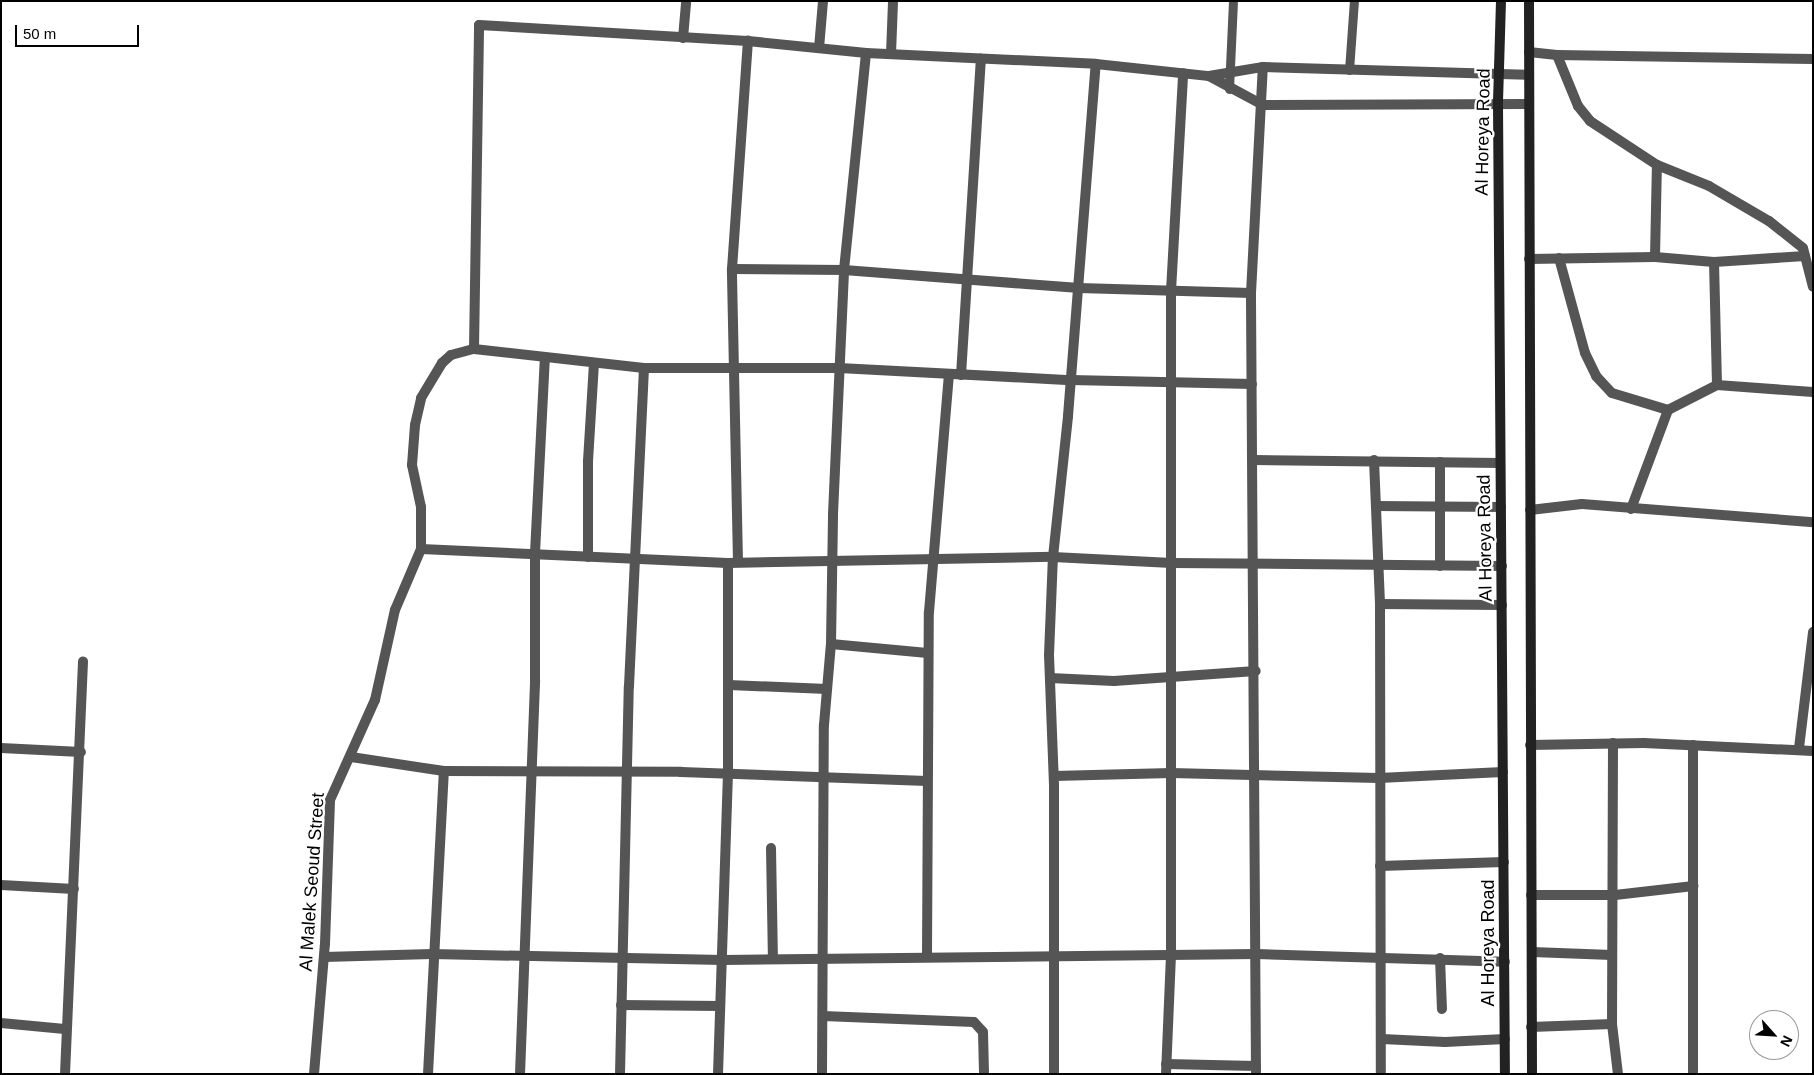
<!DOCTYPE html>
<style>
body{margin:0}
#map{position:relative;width:1814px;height:1075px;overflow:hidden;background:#fff;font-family:Arial,sans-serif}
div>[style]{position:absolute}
.lane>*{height:9px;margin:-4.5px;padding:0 4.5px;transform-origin:4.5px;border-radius:4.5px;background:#555}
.street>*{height:10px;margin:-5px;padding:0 5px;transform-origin:5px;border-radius:5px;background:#555}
.secondary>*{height:10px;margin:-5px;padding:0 5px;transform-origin:5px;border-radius:5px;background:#222}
span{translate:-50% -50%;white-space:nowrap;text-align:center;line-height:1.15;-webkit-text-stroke:4.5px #fff;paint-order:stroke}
.street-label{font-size:18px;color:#000}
.frame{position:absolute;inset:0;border:2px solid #000;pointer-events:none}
.north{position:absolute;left:1749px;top:1010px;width:50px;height:50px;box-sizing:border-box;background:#fff;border:1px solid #999;border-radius:50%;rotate:116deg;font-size:14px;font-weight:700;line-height:20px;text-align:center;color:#000}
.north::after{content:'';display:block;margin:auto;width:18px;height:22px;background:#000;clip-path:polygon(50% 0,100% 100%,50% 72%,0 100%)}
.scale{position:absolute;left:15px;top:25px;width:124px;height:22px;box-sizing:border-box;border:2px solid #000;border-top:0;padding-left:6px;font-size:15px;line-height:18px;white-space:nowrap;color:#000;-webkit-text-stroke:4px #fff;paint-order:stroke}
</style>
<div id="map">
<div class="lane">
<i style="left:1349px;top:70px;width:69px;rotate:-85.9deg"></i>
<i style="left:1229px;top:89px;width:88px;rotate:-87.4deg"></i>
</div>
<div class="street">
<i style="left:683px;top:38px;width:37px;rotate:-85deg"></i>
<i style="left:819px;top:48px;width:47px;rotate:-85.1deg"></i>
<i style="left:1529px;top:52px;width:28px;rotate:6deg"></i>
<i style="left:891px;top:54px;width:53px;rotate:-87.8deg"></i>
<i style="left:1813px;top:59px;width:256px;rotate:-179.1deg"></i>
<i style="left:1557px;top:55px;width:55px;rotate:67.6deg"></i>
<i style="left:1578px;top:106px;width:19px;rotate:51deg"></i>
<i style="left:1590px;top:121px;width:80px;rotate:33.3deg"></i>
<i style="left:1657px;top:165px;width:56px;rotate:22deg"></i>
<i style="left:1709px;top:186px;width:69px;rotate:30.3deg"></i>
<i style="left:1769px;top:221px;width:43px;rotate:38.5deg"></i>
<i style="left:1803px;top:248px;width:40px;rotate:75.6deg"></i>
<i style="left:1209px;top:76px;width:61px;rotate:28.2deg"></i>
<i style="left:1263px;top:105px;width:265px;rotate:-0.2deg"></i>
<i style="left:1655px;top:257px;width:92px;rotate:-88.8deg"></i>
<i style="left:1559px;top:258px;width:98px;rotate:74.7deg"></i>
<i style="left:1585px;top:353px;width:25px;rotate:64deg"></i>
<i style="left:1596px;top:376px;width:23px;rotate:47deg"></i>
<i style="left:1612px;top:393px;width:59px;rotate:16.9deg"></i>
<i style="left:1668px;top:410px;width:55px;rotate:-27deg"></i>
<i style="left:1717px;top:385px;width:96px;rotate:4.2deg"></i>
<i style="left:1529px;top:259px;width:126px;rotate:-0.9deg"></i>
<i style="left:1655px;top:257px;width:59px;rotate:4.8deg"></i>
<i style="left:1714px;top:262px;width:123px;rotate:88.6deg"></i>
<i style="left:1714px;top:262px;width:91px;rotate:-3.8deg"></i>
<i style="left:732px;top:269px;width:112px;rotate:0.5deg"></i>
<i style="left:844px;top:270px;width:236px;rotate:4.4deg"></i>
<i style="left:1079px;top:288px;width:172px;rotate:1.7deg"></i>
<i style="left:474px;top:349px;width:324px;rotate:-89.1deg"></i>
<i style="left:479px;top:25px;width:269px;rotate:3.4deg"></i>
<i style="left:748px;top:41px;width:119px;rotate:5.8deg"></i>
<i style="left:866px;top:53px;width:230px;rotate:2.7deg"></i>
<i style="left:1096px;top:64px;width:114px;rotate:6.1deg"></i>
<i style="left:1209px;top:76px;width:55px;rotate:-9.5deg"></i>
<i style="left:1263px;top:67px;width:266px;rotate:1.7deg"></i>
<i style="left:961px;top:375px;width:317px;rotate:-86.4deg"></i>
<i style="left:1254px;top:460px;width:246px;rotate:0.7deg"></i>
<i style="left:1374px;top:460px;width:144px;rotate:87.6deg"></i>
<i style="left:1380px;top:604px;width:470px;rotate:89.9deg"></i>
<i style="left:1376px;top:506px;width:125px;rotate:0.5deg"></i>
<i style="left:1631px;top:509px;width:106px;rotate:-69.5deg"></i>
<i style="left:1530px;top:510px;width:52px;rotate:-6.6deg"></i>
<i style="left:1582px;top:504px;width:232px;rotate:4.5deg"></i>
<i style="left:421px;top:549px;width:307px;rotate:2.6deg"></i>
<i style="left:728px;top:563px;width:325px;rotate:-1.1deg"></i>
<i style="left:1053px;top:557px;width:119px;rotate:2.9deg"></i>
<i style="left:1172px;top:563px;width:330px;rotate:0.5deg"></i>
<i style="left:588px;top:557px;width:96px;rotate:-90deg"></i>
<i style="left:588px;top:461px;width:97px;rotate:-86.5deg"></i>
<i style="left:738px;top:562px;width:293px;rotate:-91.2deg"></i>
<i style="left:732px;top:269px;width:229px;rotate:-86deg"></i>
<i style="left:1440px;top:566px;width:104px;rotate:-90deg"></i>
<i style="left:1380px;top:604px;width:122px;rotate:0.5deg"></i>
<i style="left:831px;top:644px;width:97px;rotate:5.3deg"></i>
<i style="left:1050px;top:678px;width:64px;rotate:2.7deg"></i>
<i style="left:1114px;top:681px;width:142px;rotate:-4deg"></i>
<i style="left:729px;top:685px;width:98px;rotate:2.3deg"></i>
<i style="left:1613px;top:743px;width:281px;rotate:90.2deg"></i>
<i style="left:1612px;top:1024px;width:50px;rotate:83.2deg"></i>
<i style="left:1530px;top:745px;width:114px;rotate:-1deg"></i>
<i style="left:1644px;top:743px;width:169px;rotate:2.7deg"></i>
<i style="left:1693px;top:745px;width:329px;rotate:90deg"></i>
<i style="left:1px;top:748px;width:80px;rotate:2.9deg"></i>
<i style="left:1799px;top:748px;width:117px;rotate:-83.1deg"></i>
<i style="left:351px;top:757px;width:94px;rotate:8.6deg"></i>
<i style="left:444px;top:771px;width:237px;rotate:0.2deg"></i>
<i style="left:681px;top:772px;width:246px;rotate:2.1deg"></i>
<i style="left:1054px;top:776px;width:117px;rotate:-1.5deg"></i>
<i style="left:1171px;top:773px;width:208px;rotate:1.4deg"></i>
<i style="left:1379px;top:778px;width:124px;rotate:-2.8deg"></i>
<i style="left:771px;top:848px;width:110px;rotate:89deg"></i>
<i style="left:1380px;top:866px;width:124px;rotate:-1.8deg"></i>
<i style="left:1px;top:885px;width:73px;rotate:3.1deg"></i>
<i style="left:1531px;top:895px;width:84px"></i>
<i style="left:1615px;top:895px;width:79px;rotate:-6.6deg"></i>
<i style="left:1532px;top:952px;width:80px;rotate:2.1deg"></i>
<i style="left:927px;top:956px;width:344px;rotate:-89.7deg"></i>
<i style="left:929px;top:612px;width:238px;rotate:-85.2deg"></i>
<i style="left:324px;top:957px;width:108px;rotate:-1.6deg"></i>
<i style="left:432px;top:954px;width:291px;rotate:1.2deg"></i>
<i style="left:723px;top:960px;width:534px;rotate:-0.64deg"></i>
<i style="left:1257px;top:954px;width:248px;rotate:1.8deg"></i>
<i style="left:1440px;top:958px;width:51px;rotate:87.8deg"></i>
<i style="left:621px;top:1005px;width:99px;rotate:0.6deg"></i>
<i style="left:823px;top:1016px;width:151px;rotate:2.3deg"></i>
<i style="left:974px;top:1022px;width:13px;rotate:48deg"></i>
<i style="left:983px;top:1032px;width:42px;rotate:88.6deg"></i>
<i style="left:1px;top:1023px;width:64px;rotate:5.4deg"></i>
<i style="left:1531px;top:1027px;width:81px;rotate:-2.1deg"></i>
<i style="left:1382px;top:1039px;width:63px;rotate:2.7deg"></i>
<i style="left:1445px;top:1042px;width:60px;rotate:-2.9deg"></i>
<i style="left:1166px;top:1064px;width:90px;rotate:1.3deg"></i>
<i style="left:65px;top:1074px;width:413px;rotate:-87.5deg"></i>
<i style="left:314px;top:1074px;width:130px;rotate:-85.2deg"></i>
<i style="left:325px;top:944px;width:144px;rotate:-88deg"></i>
<i style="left:330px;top:800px;width:110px;rotate:-65.8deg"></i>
<i style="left:375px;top:700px;width:92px;rotate:-77.5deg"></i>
<i style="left:395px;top:610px;width:66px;rotate:-66.9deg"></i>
<i style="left:421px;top:549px;width:42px;rotate:-90deg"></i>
<i style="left:421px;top:507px;width:43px;rotate:-102.1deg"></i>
<i style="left:412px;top:465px;width:40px;rotate:-85.7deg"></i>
<i style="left:415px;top:425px;width:28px;rotate:-77deg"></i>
<i style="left:421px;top:398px;width:41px;rotate:-59deg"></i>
<i style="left:442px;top:363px;width:12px;rotate:-42deg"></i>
<i style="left:451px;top:355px;width:24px;rotate:-15deg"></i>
<i style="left:474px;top:349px;width:171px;rotate:6.4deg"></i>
<i style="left:644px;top:368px;width:195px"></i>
<i style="left:839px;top:368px;width:232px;rotate:3deg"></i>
<i style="left:1071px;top:380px;width:181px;rotate:1.3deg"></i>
<i style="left:428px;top:1074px;width:303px;rotate:-87deg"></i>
<i style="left:520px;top:1074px;width:394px;rotate:-87.8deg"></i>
<i style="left:535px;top:680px;width:127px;rotate:-90deg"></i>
<i style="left:535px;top:553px;width:195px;rotate:-87.1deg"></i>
<i style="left:620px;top:1074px;width:388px;rotate:-88.7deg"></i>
<i style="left:629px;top:686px;width:318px;rotate:-87.3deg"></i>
<i style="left:718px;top:1074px;width:301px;rotate:-88.1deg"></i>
<i style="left:728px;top:773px;width:210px;rotate:-90deg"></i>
<i style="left:822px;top:1074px;width:349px;rotate:-89.7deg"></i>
<i style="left:824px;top:725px;width:81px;rotate:-85.1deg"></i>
<i style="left:831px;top:644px;width:130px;rotate:-89.1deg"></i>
<i style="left:833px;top:514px;width:244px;rotate:-87.4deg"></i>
<i style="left:844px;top:270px;width:218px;rotate:-84.2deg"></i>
<i style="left:1054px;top:1074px;width:289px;rotate:-90deg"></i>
<i style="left:1054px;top:785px;width:130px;rotate:-92.2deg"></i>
<i style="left:1049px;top:655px;width:98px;rotate:-87.7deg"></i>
<i style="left:1053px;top:557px;width:142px;rotate:-83.9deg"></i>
<i style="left:1068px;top:416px;width:353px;rotate:-85.5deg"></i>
<i style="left:1166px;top:1074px;width:117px;rotate:-87.6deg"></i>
<i style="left:1171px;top:957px;width:666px;rotate:-90deg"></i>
<i style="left:1171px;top:291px;width:218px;rotate:-86.8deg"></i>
<i style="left:1256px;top:1074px;width:781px;rotate:-90.37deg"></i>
<i style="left:1251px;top:293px;width:226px;rotate:-87deg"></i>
</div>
<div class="secondary">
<i style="left:1501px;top:1px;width:104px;rotate:91.7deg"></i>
<i style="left:1498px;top:105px;width:969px;rotate:89.59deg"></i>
<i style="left:1529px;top:1px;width:1073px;rotate:89.84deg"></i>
</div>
<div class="street-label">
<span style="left:1483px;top:132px;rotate:-89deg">Al Horeya Road</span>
<span style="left:1485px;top:538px;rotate:-91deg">Al Horeya Road</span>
<span style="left:312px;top:882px;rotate:-86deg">Al Malek Seoud Street</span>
<span style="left:1488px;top:943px;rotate:-90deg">Al Horeya Road</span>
</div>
<div class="frame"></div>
<div class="north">N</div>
<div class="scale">50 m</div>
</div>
